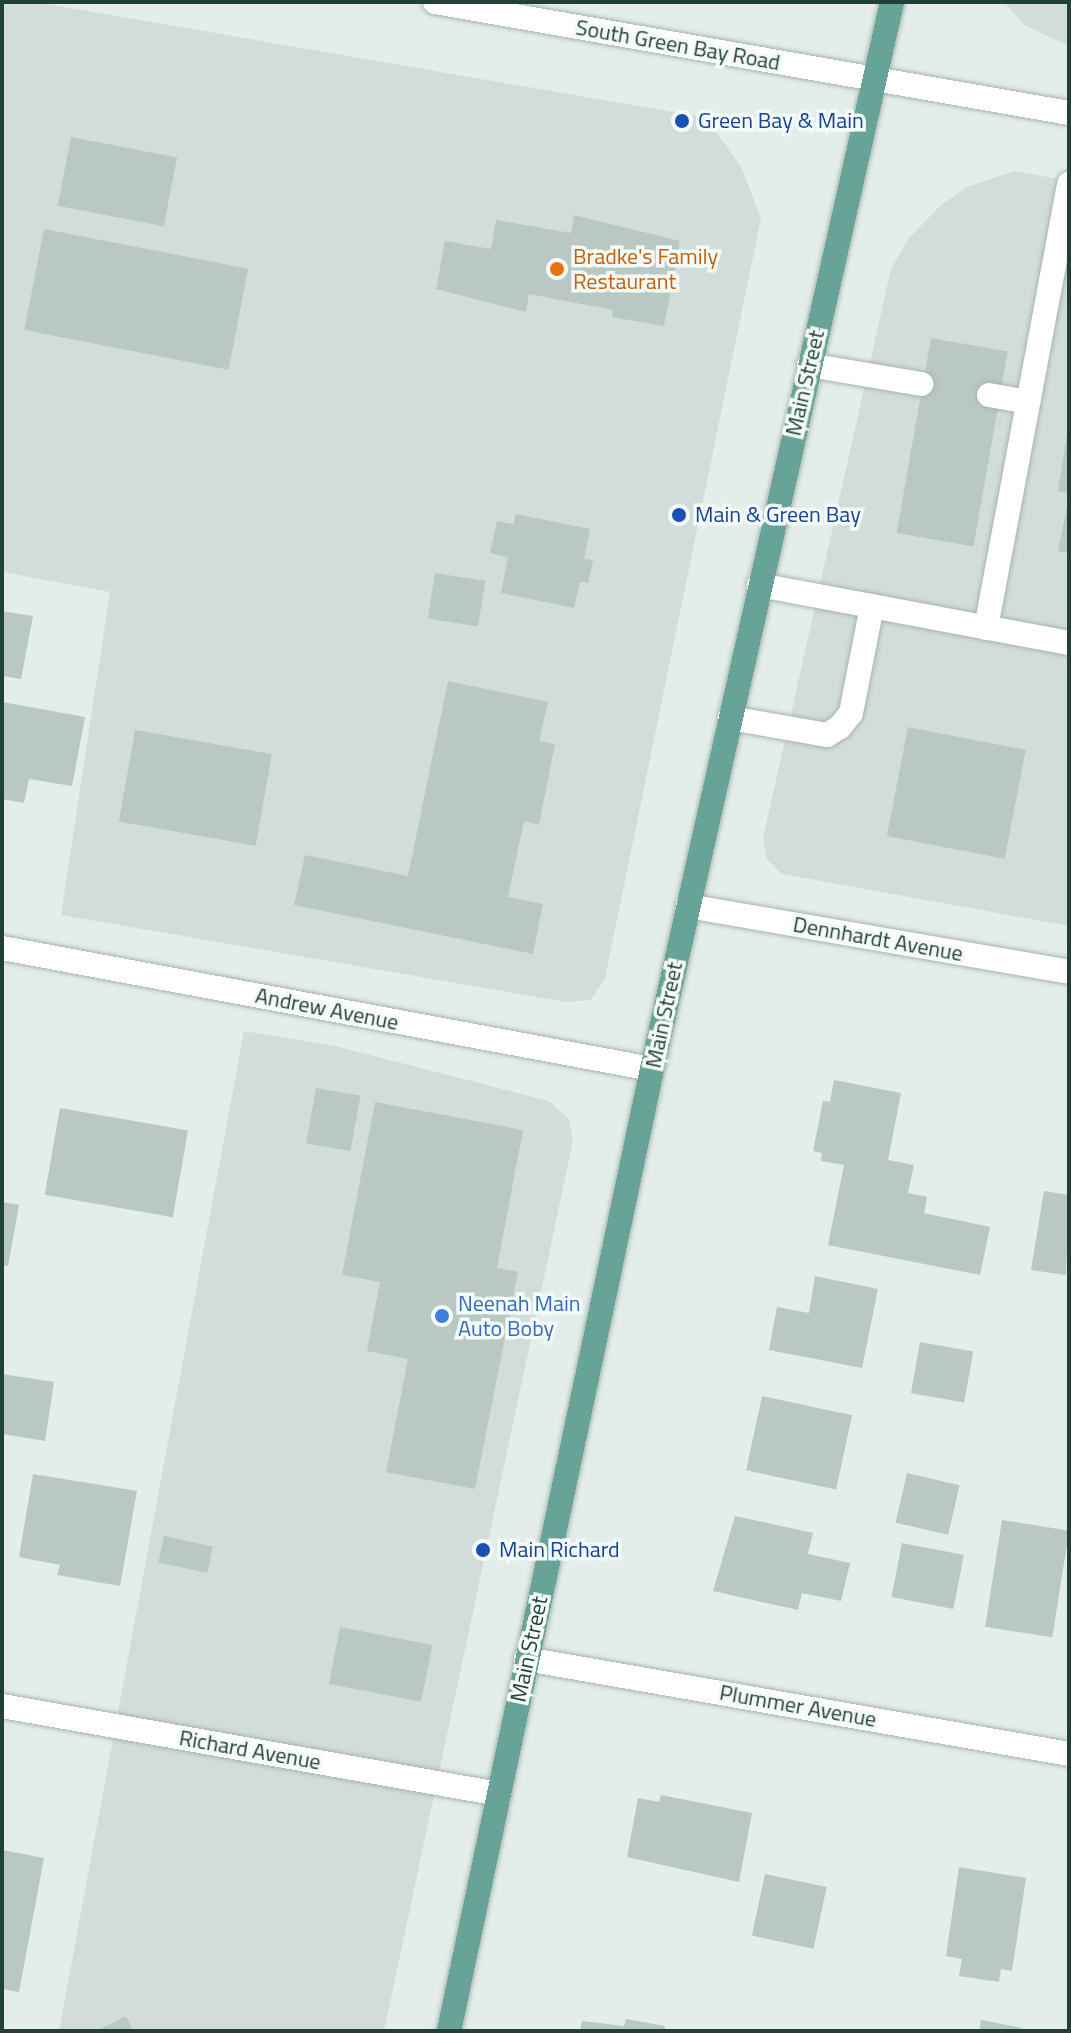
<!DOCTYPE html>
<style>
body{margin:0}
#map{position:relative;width:1071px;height:2033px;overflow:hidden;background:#e3ede9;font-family:"Titillium Web",sans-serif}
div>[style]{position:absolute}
.built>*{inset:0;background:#d2ddd9}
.building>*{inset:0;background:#b9c8c3;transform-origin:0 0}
.roads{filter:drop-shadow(0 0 2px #a6b5b1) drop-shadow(0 0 2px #a6b5b1)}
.lane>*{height:24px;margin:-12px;padding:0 12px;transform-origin:12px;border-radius:12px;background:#fff}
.street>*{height:24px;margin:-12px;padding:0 12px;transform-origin:12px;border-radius:12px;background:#fff}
.secondary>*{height:24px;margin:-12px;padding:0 12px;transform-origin:12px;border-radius:12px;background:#fff}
.primary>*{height:24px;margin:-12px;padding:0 12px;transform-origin:12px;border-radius:12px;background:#68a397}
.dots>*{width:22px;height:22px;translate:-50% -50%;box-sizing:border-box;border:4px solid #f4faf7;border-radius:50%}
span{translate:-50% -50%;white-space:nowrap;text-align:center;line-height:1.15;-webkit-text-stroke:7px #f4faf7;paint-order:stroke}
.street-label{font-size:22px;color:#233f39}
.transit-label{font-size:22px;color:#164399}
.left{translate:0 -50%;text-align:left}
.food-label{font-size:22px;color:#c56008}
.shop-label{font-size:22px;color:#366cbe}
.frame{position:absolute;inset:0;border:4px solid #233f39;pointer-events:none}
</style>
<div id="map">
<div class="built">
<i style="clip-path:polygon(2px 2px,35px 2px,696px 116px,712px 126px,741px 167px,761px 218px,605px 978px,591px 1000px,566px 1002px,61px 915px,110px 592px,2px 572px)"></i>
<i style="clip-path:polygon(1004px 2px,1069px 2px,1069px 46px,1024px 25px)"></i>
<i style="clip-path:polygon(1014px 171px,1069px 181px,1069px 926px,782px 874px,767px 859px,763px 838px,891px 269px,909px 238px,941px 205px,967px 187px)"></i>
<i style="clip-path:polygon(244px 1031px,335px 1046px,549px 1101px,569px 1119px,573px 1141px,384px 2031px,59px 2031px)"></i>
</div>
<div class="building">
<i style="left:71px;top:137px;width:108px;height:70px;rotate:11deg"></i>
<i style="clip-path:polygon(574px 215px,680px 241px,664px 326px,612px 317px,613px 310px,529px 294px,526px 312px,436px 289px,445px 241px,491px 249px,496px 220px,571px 233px)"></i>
<i style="left:44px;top:229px;width:208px;height:103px;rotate:11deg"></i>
<i style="left:931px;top:338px;width:78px;height:198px;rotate:10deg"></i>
<i style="clip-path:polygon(1067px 435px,1069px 435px,1069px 493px,1058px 491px)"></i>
<i style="clip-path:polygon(1068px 502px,1069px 502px,1069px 553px,1058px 551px)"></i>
<i style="clip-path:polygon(516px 514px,590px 529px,584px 559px,593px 560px,588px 583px,580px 582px,574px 608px,501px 593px,508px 557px,490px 553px,497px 521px,513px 524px)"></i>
<i style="left:435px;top:573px;width:51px;height:46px;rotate:9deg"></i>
<i style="clip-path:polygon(2px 611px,33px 616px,21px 679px,2px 676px)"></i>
<i style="clip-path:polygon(448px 681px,548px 702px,539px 741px,555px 744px,539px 825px,524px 821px,508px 897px,543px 904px,533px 954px,294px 905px,305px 855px,408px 876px)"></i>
<i style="clip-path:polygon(2px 702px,85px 717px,72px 786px,29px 779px,24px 803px,2px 799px)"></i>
<i style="left:908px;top:727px;width:120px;height:111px;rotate:11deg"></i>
<i style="left:135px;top:730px;width:139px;height:93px;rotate:10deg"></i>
<i style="clip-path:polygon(834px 1080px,901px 1093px,888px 1160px,914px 1165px,908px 1193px,927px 1197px,924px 1213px,990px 1227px,980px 1275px,828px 1245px,844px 1165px,821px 1161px,822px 1153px,813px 1151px,823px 1101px,830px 1102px)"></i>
<i style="left:316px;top:1088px;width:45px;height:56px;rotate:10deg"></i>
<i style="clip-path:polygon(375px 1102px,523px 1130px,497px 1268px,518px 1272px,475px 1489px,386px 1472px,408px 1359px,367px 1351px,380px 1282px,342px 1275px)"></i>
<i style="left:60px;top:1108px;width:130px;height:88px;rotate:10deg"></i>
<i style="clip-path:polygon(1044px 1191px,1069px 1195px,1066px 1275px,1031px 1270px)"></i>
<i style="clip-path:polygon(2px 1202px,19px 1205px,8px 1266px,2px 1265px)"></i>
<i style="clip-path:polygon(815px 1276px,878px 1289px,862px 1368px,769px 1350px,777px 1307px,809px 1313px)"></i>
<i style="left:920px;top:1342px;width:54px;height:52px;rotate:10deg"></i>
<i style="clip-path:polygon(2px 1374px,54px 1382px,45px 1441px,2px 1434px)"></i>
<i style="left:762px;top:1396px;width:92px;height:76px;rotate:12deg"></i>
<i style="left:907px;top:1473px;width:54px;height:51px;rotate:13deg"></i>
<i style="clip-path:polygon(33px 1474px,137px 1491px,120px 1586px,57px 1575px,60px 1565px,19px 1557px)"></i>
<i style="clip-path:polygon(735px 1516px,813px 1533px,808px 1554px,850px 1563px,841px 1601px,802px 1593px,798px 1610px,713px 1591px)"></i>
<i style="left:1002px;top:1520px;width:68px;height:108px;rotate:9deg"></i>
<i style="left:164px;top:1536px;width:50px;height:27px;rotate:12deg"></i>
<i style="left:902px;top:1543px;width:63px;height:55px;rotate:11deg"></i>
<i style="left:340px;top:1627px;width:94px;height:58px;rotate:11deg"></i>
<i style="clip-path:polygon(661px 1795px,752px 1813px,739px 1882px,627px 1857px,638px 1798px,659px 1802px)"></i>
<i style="clip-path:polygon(2px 1850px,44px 1858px,19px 1992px,2px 1989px)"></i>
<i style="clip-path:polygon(959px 1867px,1026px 1878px,1012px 1971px,1001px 1969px,999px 1982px,959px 1976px,962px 1959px,946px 1956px)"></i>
<i style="left:765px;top:1874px;width:63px;height:63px;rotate:12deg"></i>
<i style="clip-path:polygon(126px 2016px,133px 2031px,96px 2031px)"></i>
<i style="clip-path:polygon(626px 2019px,665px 2026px,664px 2031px,580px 2031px,582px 2021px,624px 2026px)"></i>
<i style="clip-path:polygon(981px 2020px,1022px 2028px,1021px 2031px,979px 2031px)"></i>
</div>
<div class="roads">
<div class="lane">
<i style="left:809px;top:365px;width:114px;rotate:9.6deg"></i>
<i style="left:989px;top:395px;width:40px;rotate:10deg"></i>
<i style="left:759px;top:585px;width:315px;rotate:10.6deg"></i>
<i style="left:986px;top:628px;width:452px;rotate:-79.4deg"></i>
<i style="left:730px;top:718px;width:98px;rotate:9.9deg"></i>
<i style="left:827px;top:735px;width:15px;rotate:-32deg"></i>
<i style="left:840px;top:727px;width:18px;rotate:-52deg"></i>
<i style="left:851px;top:713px;width:109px;rotate:-78.9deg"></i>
</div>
<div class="street">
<i style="left:688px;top:906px;width:387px;rotate:9.8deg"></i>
<i style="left:2px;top:948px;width:661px;rotate:10.55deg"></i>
<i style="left:526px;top:1659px;width:551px;rotate:9.92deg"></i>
<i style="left:2px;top:1706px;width:505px;rotate:10.04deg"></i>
</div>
<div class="secondary">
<i style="left:435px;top:2px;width:644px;rotate:9.93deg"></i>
</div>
<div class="primary">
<i style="left:449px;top:2031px;width:983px;rotate:-78.08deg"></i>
<i style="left:652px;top:1069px;width:1094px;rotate:-77.32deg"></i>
</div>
</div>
<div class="dots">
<i style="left:682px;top:121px;background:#1a4fb4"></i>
<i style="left:557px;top:269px;background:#e8710a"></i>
<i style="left:679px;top:515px;background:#1a4fb4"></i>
<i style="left:442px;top:1316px;background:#3f7fe0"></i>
<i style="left:483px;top:1550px;background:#1a4fb4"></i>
</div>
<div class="street-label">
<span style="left:678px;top:45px;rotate:10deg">South Green Bay Road</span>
<span style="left:805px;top:383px;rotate:-77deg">Main Street</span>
<span style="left:878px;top:939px;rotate:10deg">Dennhardt Avenue</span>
<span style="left:327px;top:1009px;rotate:11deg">Andrew Avenue</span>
<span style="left:664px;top:1015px;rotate:-78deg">Main Street</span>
<span style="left:529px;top:1649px;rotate:-78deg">Main Street</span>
<span style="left:798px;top:1706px;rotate:10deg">Plummer Avenue</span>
<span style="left:250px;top:1750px;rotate:10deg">Richard Avenue</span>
</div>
<div class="transit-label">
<span class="left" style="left:698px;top:121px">Green Bay &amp; Main</span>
<span class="left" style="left:695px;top:515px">Main &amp; Green Bay</span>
<span class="left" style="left:499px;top:1550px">Main Richard</span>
</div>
<div class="food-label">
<span class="left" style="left:573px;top:269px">Bradke's Family<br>Restaurant</span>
</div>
<div class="shop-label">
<span class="left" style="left:458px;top:1316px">Neenah Main<br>Auto Boby</span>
</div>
<div class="frame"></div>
</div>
